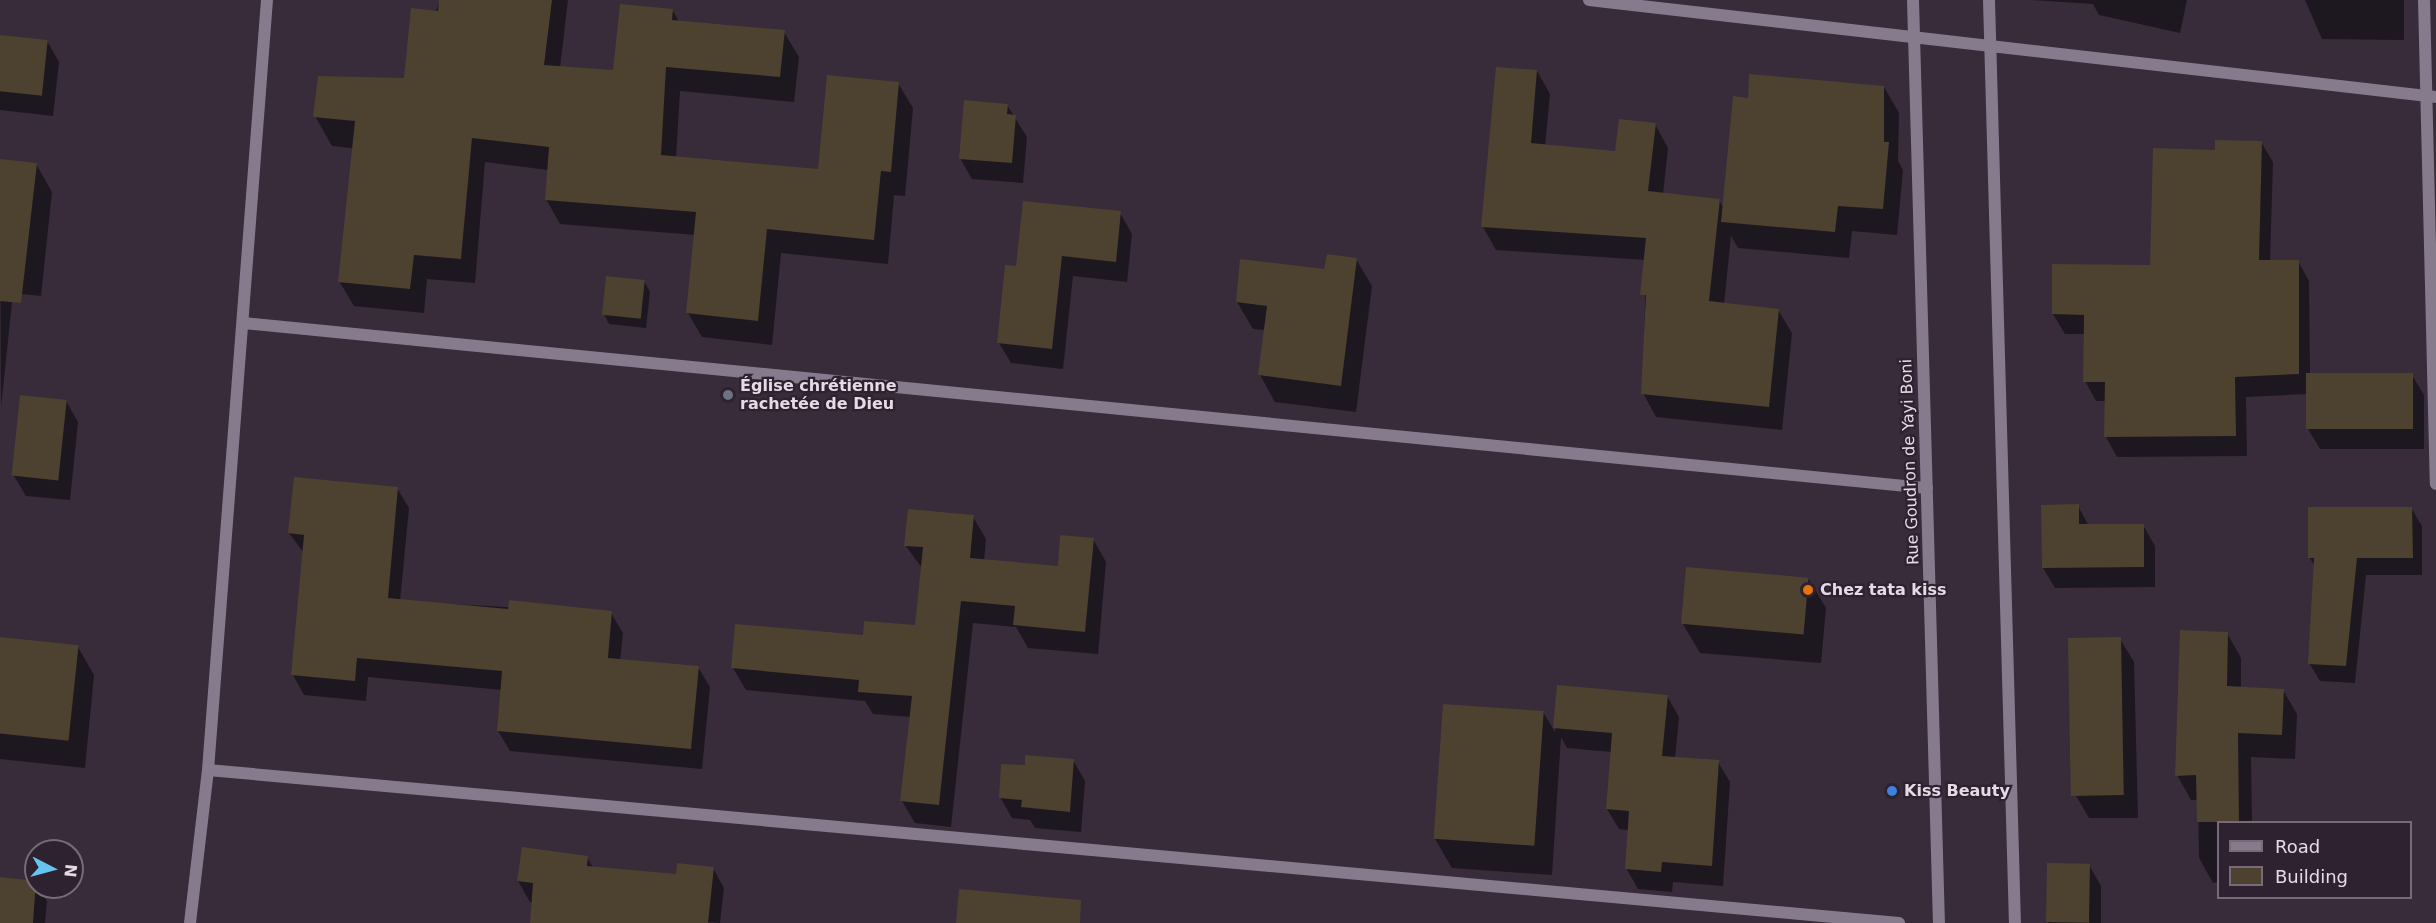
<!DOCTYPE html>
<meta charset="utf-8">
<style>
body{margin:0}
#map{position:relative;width:2436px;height:923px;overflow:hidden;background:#382b3a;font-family:"DejaVu Sans",sans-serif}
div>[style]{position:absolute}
.shadow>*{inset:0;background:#0007}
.building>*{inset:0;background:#4d4130;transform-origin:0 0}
.minor>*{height:12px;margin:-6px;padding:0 6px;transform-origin:6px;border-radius:6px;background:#857b8d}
.tertiary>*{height:12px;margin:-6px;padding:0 6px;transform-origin:6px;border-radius:6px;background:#857b8d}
.dots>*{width:16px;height:16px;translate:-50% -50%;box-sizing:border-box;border:3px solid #2e2130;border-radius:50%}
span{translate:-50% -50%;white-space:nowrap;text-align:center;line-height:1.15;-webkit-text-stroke:4.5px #2e2130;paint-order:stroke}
.poi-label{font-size:16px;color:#e4dbe5;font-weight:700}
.left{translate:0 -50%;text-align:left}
.street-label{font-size:16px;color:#e4dbe5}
.legend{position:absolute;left:2217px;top:821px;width:195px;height:78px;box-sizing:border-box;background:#2e2130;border:2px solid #776b78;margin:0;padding:8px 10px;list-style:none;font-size:18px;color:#e4dbe5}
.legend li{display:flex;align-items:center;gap:12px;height:30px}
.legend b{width:30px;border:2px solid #776b78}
.north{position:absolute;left:24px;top:839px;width:60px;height:60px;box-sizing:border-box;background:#2e2130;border:2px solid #776b78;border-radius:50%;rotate:96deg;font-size:16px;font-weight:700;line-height:24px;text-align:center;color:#e4dbe5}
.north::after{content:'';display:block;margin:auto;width:21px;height:27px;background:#66c4ef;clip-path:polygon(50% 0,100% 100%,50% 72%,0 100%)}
</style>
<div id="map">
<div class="shadow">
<i style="clip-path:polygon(440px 0,568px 0,560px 68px,615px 72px,673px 11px,679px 22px,784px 32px,799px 57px,794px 102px,680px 91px,676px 158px,819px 171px,898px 83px,913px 108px,905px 196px,894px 195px,888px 264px,781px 253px,772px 345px,702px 337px,688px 313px,695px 235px,560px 224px,546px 199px,548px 170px,485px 162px,475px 283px,427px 279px,424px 313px,354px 306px,339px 281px)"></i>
<i style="clip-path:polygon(2031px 0,2187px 0,2180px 33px,2099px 15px,2093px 4px)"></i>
<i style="clip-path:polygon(2305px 0,2404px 0,2404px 40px,2322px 39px)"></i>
<i style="clip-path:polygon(0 37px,47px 41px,59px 62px,53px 116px,0 110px)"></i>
<i style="clip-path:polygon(1537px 71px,1550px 94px,1545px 146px,1616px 153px,1655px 124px,1668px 148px,1663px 194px,1719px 200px,1724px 209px,1749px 99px,1884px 87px,1899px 113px,1898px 161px,1903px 170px,1897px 235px,1852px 231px,1849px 258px,1738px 248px,1731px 236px,1724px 304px,1778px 310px,1792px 333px,1782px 430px,1656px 417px,1643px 393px,1646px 260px,1496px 250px,1483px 227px)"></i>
<i style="clip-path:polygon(1007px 105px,1027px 137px,1023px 183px,972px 179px,960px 158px)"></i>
<i style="clip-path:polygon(363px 110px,360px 149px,332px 146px,315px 116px)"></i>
<i style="clip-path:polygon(2261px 142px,2273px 162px,2270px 262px,2298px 261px,2309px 281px,2310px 375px,2412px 375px,2424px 395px,2424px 449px,2320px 449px,2308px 429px,2307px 394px,2246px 397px,2247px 456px,2117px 457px,2106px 437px,2106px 401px,2096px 401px,2085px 381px,2085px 334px,2065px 334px,2053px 314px,2152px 267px,2217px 151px)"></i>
<i style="clip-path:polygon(0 160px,36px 164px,52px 192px,41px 296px,13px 293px,1px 407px)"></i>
<i style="clip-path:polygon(1120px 213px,1132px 234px,1127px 282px,1073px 276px,1063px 369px,1011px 363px,999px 343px,1018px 268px)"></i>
<i style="clip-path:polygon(1356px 259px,1372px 286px,1356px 412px,1275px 402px,1260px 375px,1265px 330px,1253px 329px,1237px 302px)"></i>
<i style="clip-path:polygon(644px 281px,650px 292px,646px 328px,609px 324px,604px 314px)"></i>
<i style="clip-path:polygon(66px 401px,78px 422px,70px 500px,26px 496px,14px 476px)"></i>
<i style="clip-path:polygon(397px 488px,409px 508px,400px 601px,611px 613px,623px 633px,620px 661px,698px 667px,710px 687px,702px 769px,510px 751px,498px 731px,502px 690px,368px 677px,366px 701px,304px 695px,293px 675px,304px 553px,289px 533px)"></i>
<i style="clip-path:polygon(2078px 506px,2089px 526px,2143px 525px,2155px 546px,2155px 587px,2055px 588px,2043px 568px)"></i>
<i style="clip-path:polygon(2411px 508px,2422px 526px,2422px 575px,2366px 575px,2355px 683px,2320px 681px,2309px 663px,2315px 567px,2310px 558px)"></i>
<i style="clip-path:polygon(973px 517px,986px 539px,984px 561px,1059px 567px,1093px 539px,1106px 562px,1098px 654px,1028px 648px,1016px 627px,973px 623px,951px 827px,915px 823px,902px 801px,911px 717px,873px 714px,865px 701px,746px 690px,733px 668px,916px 627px,922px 568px,905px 545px)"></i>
<i style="clip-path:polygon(1808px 578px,1826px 608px,1821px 663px,1700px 653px,1683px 624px)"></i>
<i style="clip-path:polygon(2227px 633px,2241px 658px,2241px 688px,2283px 690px,2297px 714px,2295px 759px,2251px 757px,2252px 822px,2218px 822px,2218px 882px,2213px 883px,2199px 858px,2198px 800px,2191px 800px,2177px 775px)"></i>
<i style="clip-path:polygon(2120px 639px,2134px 662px,2138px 818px,2089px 818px,2075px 794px)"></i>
<i style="clip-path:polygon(0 641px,78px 647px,94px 675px,85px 768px,0 759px,0 764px)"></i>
<i style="clip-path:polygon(1559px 686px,1667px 696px,1679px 717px,1675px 759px,1718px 762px,1730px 782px,1723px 886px,1673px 882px,1672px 892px,1638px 889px,1626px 868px,1629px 830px,1619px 829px,1607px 809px,1612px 752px,1567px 748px,1561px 737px,1552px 875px,1452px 868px,1435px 839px,1543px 712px,1555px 732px)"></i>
<i style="clip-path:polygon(1073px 760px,1085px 781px,1081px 832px,1035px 828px,1030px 820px,1012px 818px,1000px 797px,1026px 767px)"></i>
<i style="clip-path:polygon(587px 857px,599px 878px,595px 910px,530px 902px,518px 881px)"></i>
<i style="clip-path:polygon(2089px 865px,2101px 886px,2101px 923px,2048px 923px)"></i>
<i style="clip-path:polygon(713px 868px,724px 888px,720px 923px,686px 920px)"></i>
<i style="clip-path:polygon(0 879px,36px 882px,47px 901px,45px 923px,0 923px)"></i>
</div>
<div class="building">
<i style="clip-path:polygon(439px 0,552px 0,544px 65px,613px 70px,620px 4px,673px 9px,672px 20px,785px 30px,780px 77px,666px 67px,661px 155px,818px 169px,827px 75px,899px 82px,891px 172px,881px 171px,874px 240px,767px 229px,758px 321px,686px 313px,696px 212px,545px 200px,549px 147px,472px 138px,461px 259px,414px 255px,410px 289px,338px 282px,355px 121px,313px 117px,318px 76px,404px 78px,411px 8px,438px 11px)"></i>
<i style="left:0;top:35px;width:48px;height:56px;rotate:6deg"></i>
<i style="clip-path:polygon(1496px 67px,1537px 70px,1531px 143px,1615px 151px,1619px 119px,1656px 123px,1648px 191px,1720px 199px,1709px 301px,1779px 309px,1769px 407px,1641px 394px,1646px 295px,1640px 295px,1646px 238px,1481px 227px)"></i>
<i style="clip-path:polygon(1749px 74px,1884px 86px,1884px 142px,1889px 142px,1883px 209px,1838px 206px,1835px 232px,1721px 222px,1733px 96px,1748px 98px)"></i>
<i style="clip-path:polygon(964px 100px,1008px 104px,1007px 114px,1016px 115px,1012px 163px,959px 159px)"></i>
<i style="clip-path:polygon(2215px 140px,2262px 141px,2259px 260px,2299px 260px,2299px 374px,2235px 377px,2236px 436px,2104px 437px,2105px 382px,2083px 382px,2084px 315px,2052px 314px,2052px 264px,2150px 265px,2153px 148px,2215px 150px)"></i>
<i style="clip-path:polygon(0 159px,37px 163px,21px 303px,0 301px)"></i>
<i style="clip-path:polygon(1023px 201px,1121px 211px,1116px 262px,1062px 256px,1052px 349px,997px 343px,1005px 265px,1016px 266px)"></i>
<i style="clip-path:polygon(1327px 254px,1357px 258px,1341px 386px,1258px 375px,1267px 306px,1236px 302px,1240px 259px,1324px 269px)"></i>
<i style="left:606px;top:276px;width:39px;height:39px;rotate:6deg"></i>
<i style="left:2413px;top:373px;width:56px;height:107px;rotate:90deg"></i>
<i style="left:20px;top:395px;width:47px;height:81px;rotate:6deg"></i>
<i style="clip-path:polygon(294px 477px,398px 487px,388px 598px,508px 609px,509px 600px,612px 611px,608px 658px,699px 666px,691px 749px,497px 731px,502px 671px,357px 658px,355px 681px,291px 675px,304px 535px,288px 533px)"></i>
<i style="clip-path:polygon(2079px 504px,2079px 524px,2144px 524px,2144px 567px,2042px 568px,2041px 505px)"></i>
<i style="clip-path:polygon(2308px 507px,2412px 507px,2413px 558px,2357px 558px,2346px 666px,2308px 664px,2314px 558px,2308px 558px)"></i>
<i style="clip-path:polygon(908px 509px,974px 515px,970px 558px,1058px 566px,1060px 535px,1094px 538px,1085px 632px,1013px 625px,1015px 606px,961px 601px,939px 805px,900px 801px,912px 696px,858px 692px,859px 680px,731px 668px,735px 624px,863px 635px,864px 621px,915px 625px,923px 547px,904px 546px)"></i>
<i style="left:1686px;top:567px;width:123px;height:57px;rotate:5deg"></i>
<i style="clip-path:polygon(2180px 630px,2228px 632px,2227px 686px,2284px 689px,2282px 735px,2238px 733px,2239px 822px,2197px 822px,2196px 775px,2175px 776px)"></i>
<i style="left:0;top:637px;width:79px;height:96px;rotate:6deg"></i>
<i style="left:2121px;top:637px;width:158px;height:53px;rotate:89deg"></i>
<i style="clip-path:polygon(1557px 685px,1668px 695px,1662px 756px,1719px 760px,1712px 866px,1662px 862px,1661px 872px,1625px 869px,1629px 811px,1606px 809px,1612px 733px,1553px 728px)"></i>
<i style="left:1443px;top:704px;width:101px;height:135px;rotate:4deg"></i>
<i style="clip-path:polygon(1025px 755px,1074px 759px,1070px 812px,1021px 807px,1022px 800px,999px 798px,1001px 764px,1025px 765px)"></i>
<i style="clip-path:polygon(522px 847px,588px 856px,587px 866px,676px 874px,677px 863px,714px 867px,708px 923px,530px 923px,533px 883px,517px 881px)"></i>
<i style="left:2047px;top:863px;width:43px;height:59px;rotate:1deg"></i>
<i style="clip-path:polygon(0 877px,36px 881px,33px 923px,0 923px)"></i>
<i style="clip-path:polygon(959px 889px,1081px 900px,1080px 923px,956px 923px)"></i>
</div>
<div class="minor">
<i style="left:1589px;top:0;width:853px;rotate:6.53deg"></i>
<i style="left:2424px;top:0;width:484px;rotate:88.6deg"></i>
<i style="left:243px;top:323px;width:1692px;rotate:5.6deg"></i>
<i style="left:208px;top:770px;width:1698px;rotate:5.17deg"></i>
<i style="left:190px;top:923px;width:154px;rotate:-83.3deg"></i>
<i style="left:208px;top:770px;width:772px;rotate:-85.62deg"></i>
</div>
<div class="tertiary">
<i style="left:1913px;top:0;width:923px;rotate:88.39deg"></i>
<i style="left:1989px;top:0;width:923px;rotate:88.39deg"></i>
</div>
<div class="dots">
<i style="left:728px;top:395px;background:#6b7280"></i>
<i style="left:1808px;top:590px;background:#e8710a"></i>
<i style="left:1892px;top:791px;background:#3f7fe0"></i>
</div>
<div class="poi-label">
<span class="left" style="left:740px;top:395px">Église chrétienne<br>rachetée de Dieu</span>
<span class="left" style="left:1820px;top:590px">Chez tata kiss</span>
<span class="left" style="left:1904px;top:791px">Kiss Beauty</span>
</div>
<div class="street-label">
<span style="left:1910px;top:462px;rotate:-92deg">Rue Goudron de Yayi Boni</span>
</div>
<ul class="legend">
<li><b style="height:8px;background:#857b8d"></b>Road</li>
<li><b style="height:16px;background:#4d4130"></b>Building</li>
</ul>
<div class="north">N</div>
</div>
